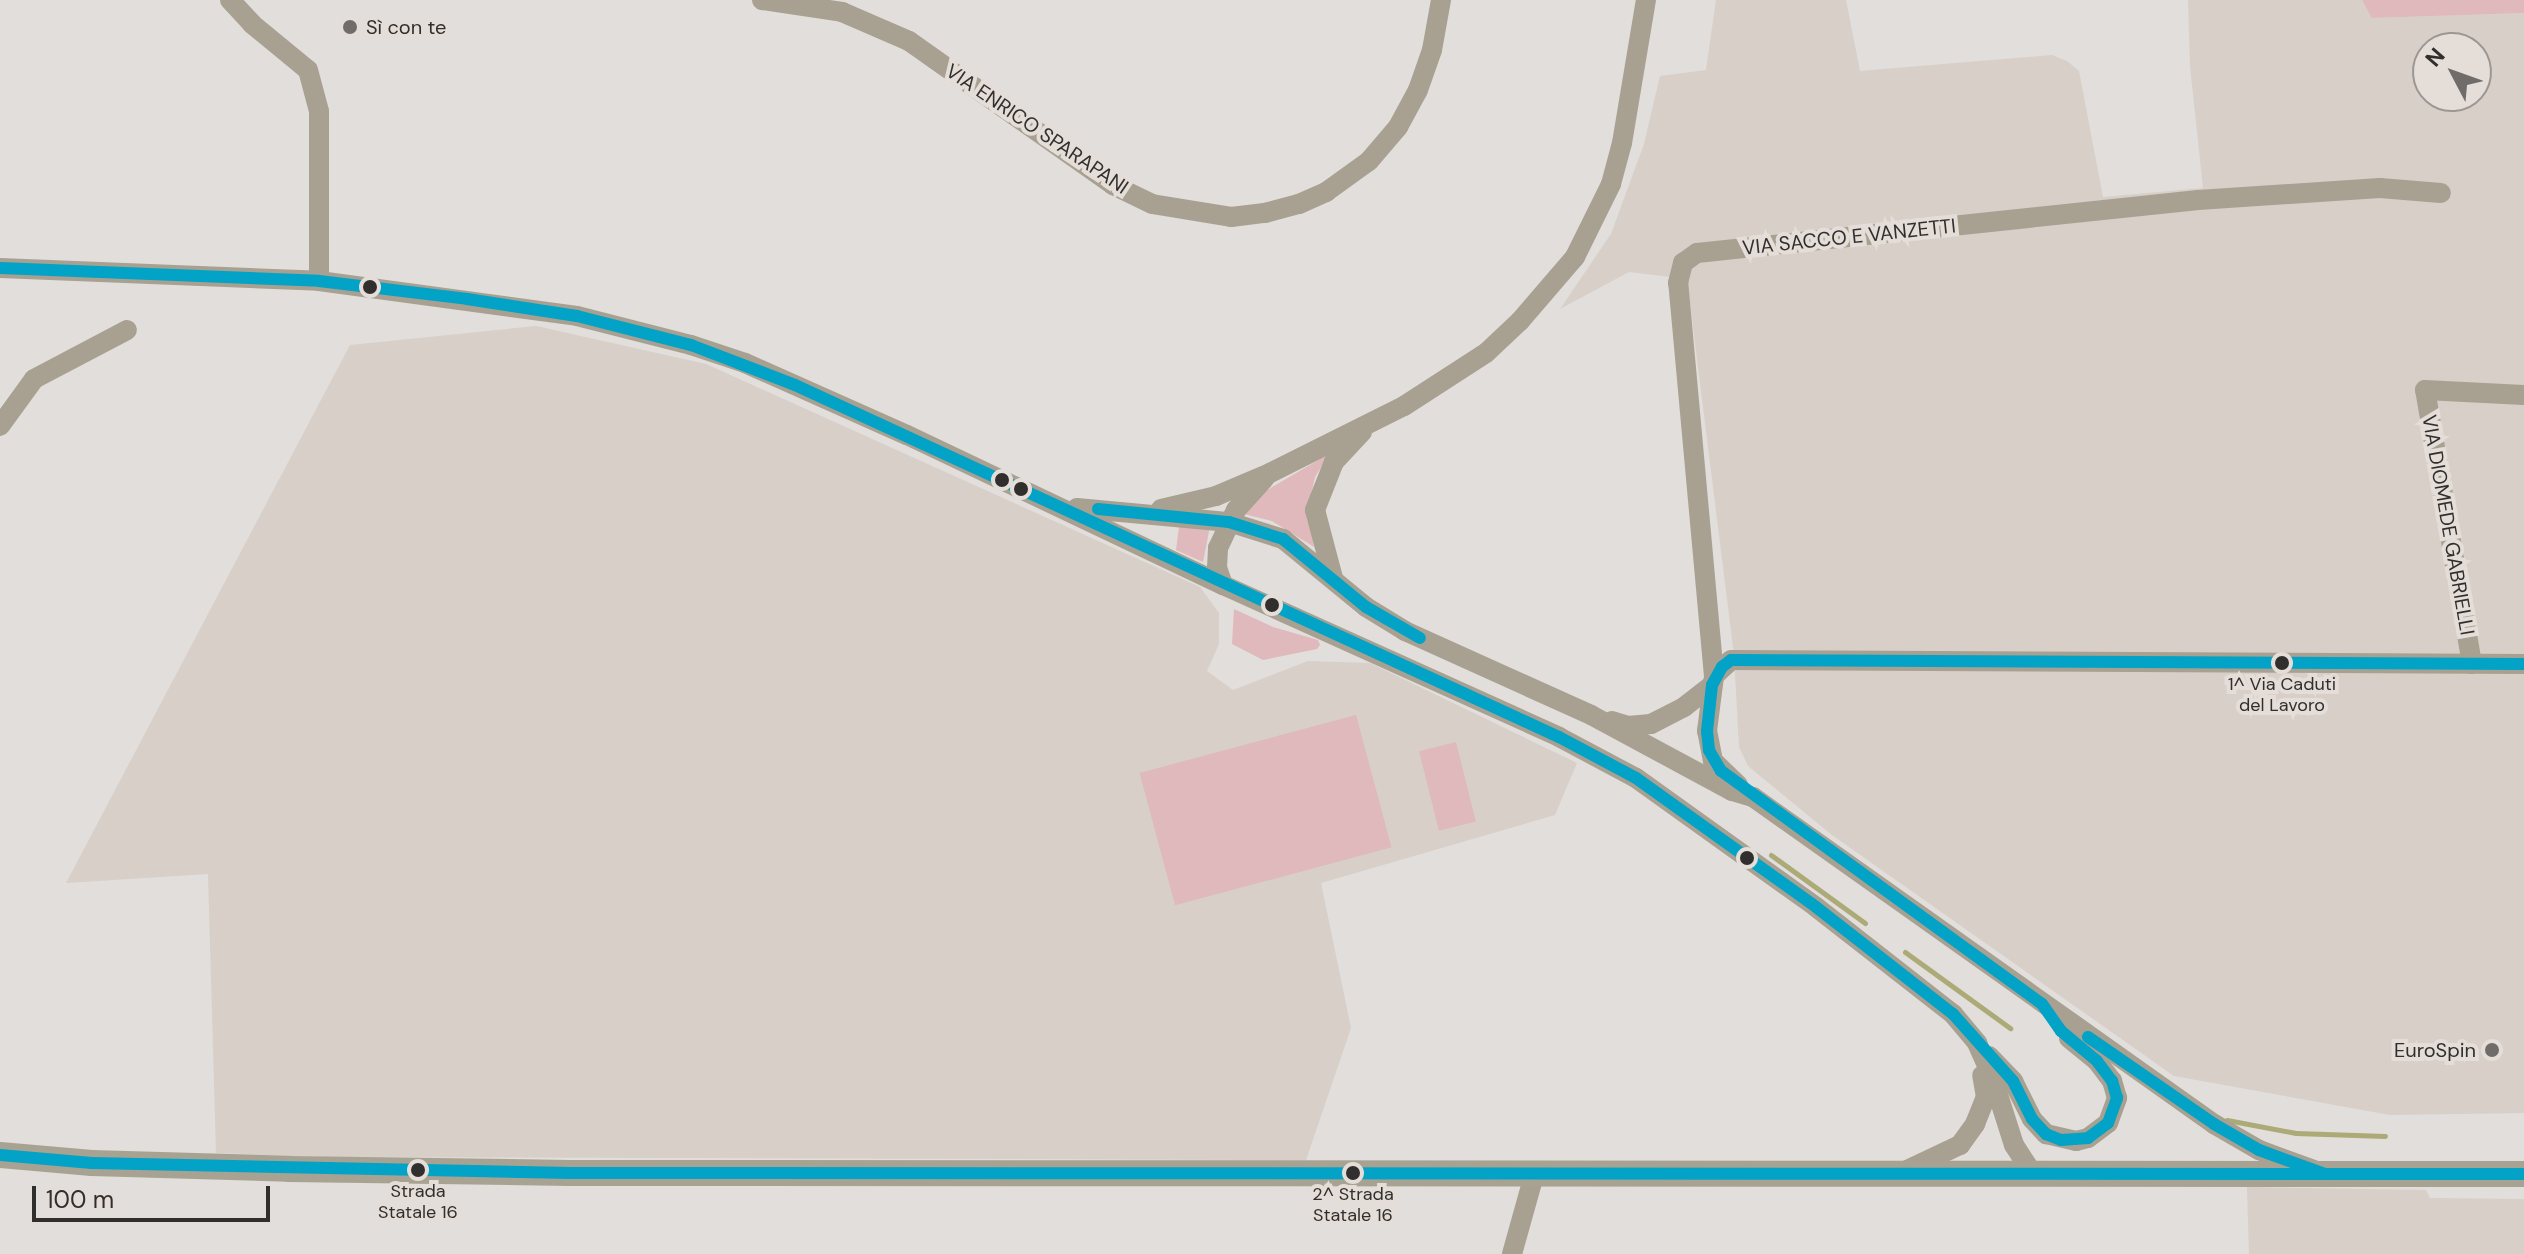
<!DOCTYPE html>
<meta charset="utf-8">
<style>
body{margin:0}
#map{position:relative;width:2524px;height:1254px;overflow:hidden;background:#e1dedb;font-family:"DM Sans",sans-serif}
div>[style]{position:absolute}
.built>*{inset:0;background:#d7cfc8}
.green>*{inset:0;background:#dfb9bb;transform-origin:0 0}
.stream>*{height:5px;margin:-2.5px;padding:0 2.5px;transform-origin:2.5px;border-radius:2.5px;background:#acaa76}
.minor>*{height:20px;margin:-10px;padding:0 10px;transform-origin:10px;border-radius:10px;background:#a8a091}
.major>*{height:26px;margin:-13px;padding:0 13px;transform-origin:13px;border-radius:13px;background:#a8a292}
.bus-1>*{height:12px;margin:-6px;padding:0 6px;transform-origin:6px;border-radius:6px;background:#02a3c6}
.dots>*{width:22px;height:22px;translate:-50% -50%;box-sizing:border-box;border:4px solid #e4ddd8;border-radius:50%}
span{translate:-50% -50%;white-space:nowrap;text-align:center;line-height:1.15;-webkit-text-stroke:8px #e4ddd8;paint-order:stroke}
.bus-label{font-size:18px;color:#312f2d}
.poi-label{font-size:20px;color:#312f2d}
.left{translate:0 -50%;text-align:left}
.right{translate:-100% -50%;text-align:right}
.street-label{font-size:20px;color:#312f2d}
.north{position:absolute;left:2412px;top:32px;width:80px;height:80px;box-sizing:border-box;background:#e4ddd8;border:2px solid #9c9794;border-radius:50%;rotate:311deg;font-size:22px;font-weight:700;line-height:32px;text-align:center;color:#312f2d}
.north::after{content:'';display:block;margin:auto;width:28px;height:36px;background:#6f6c6a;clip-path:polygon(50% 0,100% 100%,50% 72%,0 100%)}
.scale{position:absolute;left:32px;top:1186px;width:238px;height:36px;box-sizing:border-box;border:4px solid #312f2d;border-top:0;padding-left:10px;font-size:24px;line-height:28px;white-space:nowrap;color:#312f2d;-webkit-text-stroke:6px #e4ddd8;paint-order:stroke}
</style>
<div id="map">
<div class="built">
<i style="clip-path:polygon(evenodd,1716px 0,1846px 0,1860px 71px,2052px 55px,2067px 61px,2079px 71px,2103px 197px,2203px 188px,2190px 66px,2188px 0,2362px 0,2373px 18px,2524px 13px,2524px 1113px,2390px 1115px,2174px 1076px,1832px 835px,1748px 766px,1739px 747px,1734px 655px,1687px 279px,1629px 272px,1560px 309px,1611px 234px,1644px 144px,1660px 76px,1706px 70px,1716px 0,2428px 48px,2476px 48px,2476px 96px,2428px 96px,2428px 48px)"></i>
<i style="clip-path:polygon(536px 326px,706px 364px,1200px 587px,1219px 613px,1219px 644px,1207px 671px,1233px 690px,1308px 661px,1370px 663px,1577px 763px,1555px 815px,1321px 883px,1351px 1028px,1306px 1160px,323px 1157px,216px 1153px,208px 874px,66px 883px,350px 345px)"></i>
<i style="clip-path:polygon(2247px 1187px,2426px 1190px,2430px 1198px,2524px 1199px,2524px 1254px,2249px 1254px)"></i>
</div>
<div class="green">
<i style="clip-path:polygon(2362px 0,2524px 0,2524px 13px,2372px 18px)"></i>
<i style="clip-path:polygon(1329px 454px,1315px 477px,1308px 507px,1314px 547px,1272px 521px,1244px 514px,1262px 493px)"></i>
<i style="clip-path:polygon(1210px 526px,1203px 562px,1176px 550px,1179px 527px)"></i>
<i style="clip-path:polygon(1234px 609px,1273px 627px,1318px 640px,1320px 645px,1317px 649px,1263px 660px,1232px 644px)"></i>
<i style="left:1356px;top:715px;width:137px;height:224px;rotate:75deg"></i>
<i style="left:1456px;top:742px;width:82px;height:38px;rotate:76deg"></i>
</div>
<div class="stream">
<i style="left:1771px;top:855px;width:116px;rotate:35.9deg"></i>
<i style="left:1905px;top:952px;width:130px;rotate:35.9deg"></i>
<i style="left:2227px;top:1120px;width:70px;rotate:10.7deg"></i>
<i style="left:2296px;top:1133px;width:89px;rotate:1.9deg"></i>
</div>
<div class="minor">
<i style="left:230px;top:0;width:33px;rotate:47deg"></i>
<i style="left:252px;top:24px;width:72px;rotate:39.4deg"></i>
<i style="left:308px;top:70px;width:42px;rotate:75deg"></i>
<i style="left:319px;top:111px;width:170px;rotate:90deg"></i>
<i style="left:762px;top:0;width:81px;rotate:8.5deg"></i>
<i style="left:842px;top:12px;width:73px;rotate:23.4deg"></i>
<i style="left:909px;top:41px;width:250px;rotate:35.2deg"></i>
<i style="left:1113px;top:185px;width:43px;rotate:26deg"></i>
<i style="left:1152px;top:204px;width:80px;rotate:9.3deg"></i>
<i style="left:1231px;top:217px;width:34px;rotate:-7deg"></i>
<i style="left:1265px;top:213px;width:35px;rotate:-15deg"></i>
<i style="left:1299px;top:204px;width:30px;rotate:-24deg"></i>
<i style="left:1326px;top:192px;width:53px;rotate:-35.8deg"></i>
<i style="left:1369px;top:161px;width:45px;rotate:-49.5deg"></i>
<i style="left:1398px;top:127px;width:42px;rotate:-61.6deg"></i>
<i style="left:1418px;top:90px;width:42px;rotate:-70.7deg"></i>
<i style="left:1432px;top:50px;width:51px;rotate:-79.8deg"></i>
<i style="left:0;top:268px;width:319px;rotate:2.3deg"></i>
<i style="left:319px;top:281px;width:260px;rotate:7.7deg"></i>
<i style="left:577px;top:316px;width:118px;rotate:14.3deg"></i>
<i style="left:691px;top:345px;width:57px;rotate:18.4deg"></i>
<i style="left:745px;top:363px;width:177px;rotate:24deg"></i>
<i style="left:907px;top:435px;width:350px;rotate:25.4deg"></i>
<i style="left:1223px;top:585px;width:369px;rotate:24.3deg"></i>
<i style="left:1559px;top:737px;width:87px;rotate:28deg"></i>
<i style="left:1636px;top:778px;width:221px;rotate:35.6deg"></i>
<i style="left:1816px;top:907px;width:174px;rotate:38deg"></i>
<i style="left:1953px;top:1014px;width:38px;rotate:50deg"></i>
<i style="left:1977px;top:1043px;width:36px;rotate:66deg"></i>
<i style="left:1992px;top:1076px;width:72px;rotate:72.3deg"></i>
<i style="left:2014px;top:1145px;width:35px;rotate:57deg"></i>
<i style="left:0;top:426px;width:58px;rotate:-54.1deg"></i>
<i style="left:34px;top:379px;width:105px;rotate:-27.8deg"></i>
<i style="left:1077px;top:508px;width:153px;rotate:5.3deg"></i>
<i style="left:1229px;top:522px;width:57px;rotate:17.5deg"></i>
<i style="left:1283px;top:539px;width:107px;rotate:39.3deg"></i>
<i style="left:1366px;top:607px;width:46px;rotate:31.6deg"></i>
<i style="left:1405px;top:631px;width:204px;rotate:24.3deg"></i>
<i style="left:1591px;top:715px;width:160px;rotate:28.3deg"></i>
<i style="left:1732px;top:791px;width:22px;rotate:16deg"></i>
<i style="left:1753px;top:797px;width:565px;rotate:35.35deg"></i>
<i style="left:2214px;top:1124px;width:52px;rotate:30deg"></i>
<i style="left:2259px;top:1150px;width:59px;rotate:20deg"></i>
<i style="left:1161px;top:509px;width:57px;rotate:-13.3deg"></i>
<i style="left:1216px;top:496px;width:59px;rotate:-23.1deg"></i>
<i style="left:1270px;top:473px;width:150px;rotate:-26.6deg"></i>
<i style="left:1404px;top:406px;width:98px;rotate:-32.9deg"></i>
<i style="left:1486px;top:353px;width:47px;rotate:-43.3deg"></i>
<i style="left:1520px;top:321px;width:84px;rotate:-49.3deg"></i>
<i style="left:1575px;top:257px;width:81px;rotate:-63.7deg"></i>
<i style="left:1611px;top:184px;width:42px;rotate:-75deg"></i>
<i style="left:1622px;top:143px;width:145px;rotate:-80.5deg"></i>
<i style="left:1333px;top:578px;width:70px;rotate:-104.8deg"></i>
<i style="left:1315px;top:510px;width:52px;rotate:-68.4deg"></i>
<i style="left:1334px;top:462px;width:41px;rotate:-47deg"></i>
<i style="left:1223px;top:585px;width:18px;rotate:-109deg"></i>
<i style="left:1217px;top:568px;width:20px;rotate:-87deg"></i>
<i style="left:1218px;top:548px;width:42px;rotate:-64.7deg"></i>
<i style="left:1236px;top:510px;width:42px;rotate:-47.9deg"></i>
<i style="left:2472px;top:664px;width:278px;rotate:-99.7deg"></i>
<i style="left:2425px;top:390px;width:99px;rotate:2.9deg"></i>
<i style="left:1714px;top:676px;width:23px;rotate:-43deg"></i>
<i style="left:1731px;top:660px;width:793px;rotate:0.29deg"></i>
<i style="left:1612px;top:721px;width:17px;rotate:17deg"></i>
<i style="left:1628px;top:726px;width:23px;rotate:-5deg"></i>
<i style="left:1651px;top:724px;width:37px;rotate:-27deg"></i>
<i style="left:1684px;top:707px;width:36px;rotate:-38deg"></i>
<i style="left:1738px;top:785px;width:35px;rotate:-136deg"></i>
<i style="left:1713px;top:761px;width:31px;rotate:-101deg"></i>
<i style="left:1707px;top:731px;width:55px;rotate:-82.7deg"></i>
<i style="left:1714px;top:676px;width:395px;rotate:-95.2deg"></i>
<i style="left:1678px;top:283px;width:21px;rotate:-76deg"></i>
<i style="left:1683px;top:263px;width:17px;rotate:-36deg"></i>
<i style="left:1697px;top:253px;width:504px;rotate:-6.04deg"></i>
<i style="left:2198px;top:200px;width:182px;rotate:-3.8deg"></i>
<i style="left:2380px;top:188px;width:61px;rotate:4.7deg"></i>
<i style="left:1989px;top:1056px;width:35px;rotate:46deg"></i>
<i style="left:2013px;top:1081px;width:42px;rotate:63.4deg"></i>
<i style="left:2032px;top:1119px;width:21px;rotate:47deg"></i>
<i style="left:2046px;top:1134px;width:31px;rotate:13deg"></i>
<i style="left:2076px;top:1141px;width:12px;rotate:-14deg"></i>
<i style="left:2088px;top:1138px;width:25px;rotate:-37deg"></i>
<i style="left:2108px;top:1123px;width:27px;rotate:-70deg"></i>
<i style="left:2117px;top:1098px;width:18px;rotate:-106deg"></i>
<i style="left:2112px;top:1081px;width:25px;rotate:-127deg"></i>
<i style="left:2097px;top:1061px;width:36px;rotate:-141deg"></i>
<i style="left:1907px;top:1170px;width:59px;rotate:-25.3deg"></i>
<i style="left:1960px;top:1145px;width:26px;rotate:-54deg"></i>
<i style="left:1975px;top:1124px;width:29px;rotate:-68deg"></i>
<i style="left:1986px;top:1097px;width:22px;rotate:-100deg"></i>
<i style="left:1512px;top:1254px;width:82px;rotate:-74.4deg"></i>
</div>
<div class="major">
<i style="left:0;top:1155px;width:92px;rotate:5deg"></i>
<i style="left:92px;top:1163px;width:197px;rotate:1.7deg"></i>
<i style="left:289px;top:1169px;width:281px;rotate:0.8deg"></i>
<i style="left:570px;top:1173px;width:1954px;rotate:0.03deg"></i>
</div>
<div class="bus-1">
<i style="left:0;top:268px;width:319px;rotate:2.3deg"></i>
<i style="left:319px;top:281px;width:149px;rotate:6.9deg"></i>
<i style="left:467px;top:299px;width:111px;rotate:8.8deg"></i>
<i style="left:577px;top:316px;width:118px;rotate:14.3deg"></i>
<i style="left:691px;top:345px;width:111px;rotate:21deg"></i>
<i style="left:795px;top:385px;width:841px;rotate:24.74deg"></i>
<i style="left:1559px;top:737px;width:87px;rotate:28deg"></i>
<i style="left:1636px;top:778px;width:221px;rotate:35.6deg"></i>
<i style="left:1816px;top:907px;width:174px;rotate:38deg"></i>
<i style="left:1953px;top:1014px;width:90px;rotate:48.2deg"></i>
<i style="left:2013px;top:1081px;width:42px;rotate:63.4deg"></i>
<i style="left:2032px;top:1119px;width:21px;rotate:47deg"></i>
<i style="left:2046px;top:1134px;width:16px;rotate:22deg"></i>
<i style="left:2061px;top:1140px;width:27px;rotate:-4deg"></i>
<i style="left:2088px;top:1138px;width:25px;rotate:-37deg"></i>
<i style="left:2108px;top:1123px;width:27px;rotate:-70deg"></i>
<i style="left:2117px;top:1098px;width:18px;rotate:-106deg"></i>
<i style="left:2112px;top:1081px;width:25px;rotate:-127deg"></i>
<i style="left:2097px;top:1061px;width:47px;rotate:-140.2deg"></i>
<i style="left:2061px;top:1031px;width:33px;rotate:-125deg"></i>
<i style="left:2042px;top:1004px;width:397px;rotate:-144deg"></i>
<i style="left:1721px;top:771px;width:24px;rotate:-120deg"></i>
<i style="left:1709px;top:750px;width:19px;rotate:-96deg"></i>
<i style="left:1707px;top:731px;width:46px;rotate:-83.8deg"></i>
<i style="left:1712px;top:685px;width:21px;rotate:-61deg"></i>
<i style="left:1722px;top:667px;width:11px;rotate:-38deg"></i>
<i style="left:1731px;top:660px;width:793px;rotate:0.29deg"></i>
<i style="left:1098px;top:509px;width:132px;rotate:5.7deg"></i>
<i style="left:1229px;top:522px;width:57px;rotate:17.5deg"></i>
<i style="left:1283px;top:539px;width:107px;rotate:39.3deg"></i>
<i style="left:1366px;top:607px;width:62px;rotate:29.9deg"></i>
<i style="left:2088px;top:1037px;width:153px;rotate:34.6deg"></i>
<i style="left:2214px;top:1124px;width:52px;rotate:30deg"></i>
<i style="left:2259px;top:1150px;width:70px;rotate:20deg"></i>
<i style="left:0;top:1155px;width:92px;rotate:5deg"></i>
<i style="left:92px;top:1163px;width:478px;rotate:1.2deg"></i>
<i style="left:570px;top:1173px;width:1954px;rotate:0.03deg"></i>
</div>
<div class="dots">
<i style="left:350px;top:27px;background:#6f6c6a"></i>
<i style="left:370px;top:287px;background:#312f2d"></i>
<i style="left:1002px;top:480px;background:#312f2d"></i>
<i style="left:1021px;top:489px;background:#312f2d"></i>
<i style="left:1272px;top:605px;background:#312f2d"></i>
<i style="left:2282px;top:663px;background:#312f2d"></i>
<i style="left:1747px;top:858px;background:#312f2d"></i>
<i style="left:2492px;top:1050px;background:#6f6c6a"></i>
<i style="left:418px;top:1170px;background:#312f2d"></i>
<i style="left:1353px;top:1173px;background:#312f2d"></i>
</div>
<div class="bus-label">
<span style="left:2282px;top:695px">1^ Via Caduti<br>del Lavoro</span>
<span style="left:418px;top:1202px">Strada<br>Statale 16</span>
<span style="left:1353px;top:1205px">2^ Strada<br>Statale 16</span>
</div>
<div class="poi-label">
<span class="left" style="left:366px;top:27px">Sì con te</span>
<span class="right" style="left:2476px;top:1050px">EuroSpin</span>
</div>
<div class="street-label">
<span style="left:1037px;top:129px;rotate:34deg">VIA ENRICO SPARAPANI</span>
<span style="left:1849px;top:237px;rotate:-6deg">VIA SACCO E VANZETTI</span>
<span style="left:2448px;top:525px;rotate:80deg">VIA DIOMEDE GABRIELLI</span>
</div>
<div class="north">N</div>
<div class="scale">100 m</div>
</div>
